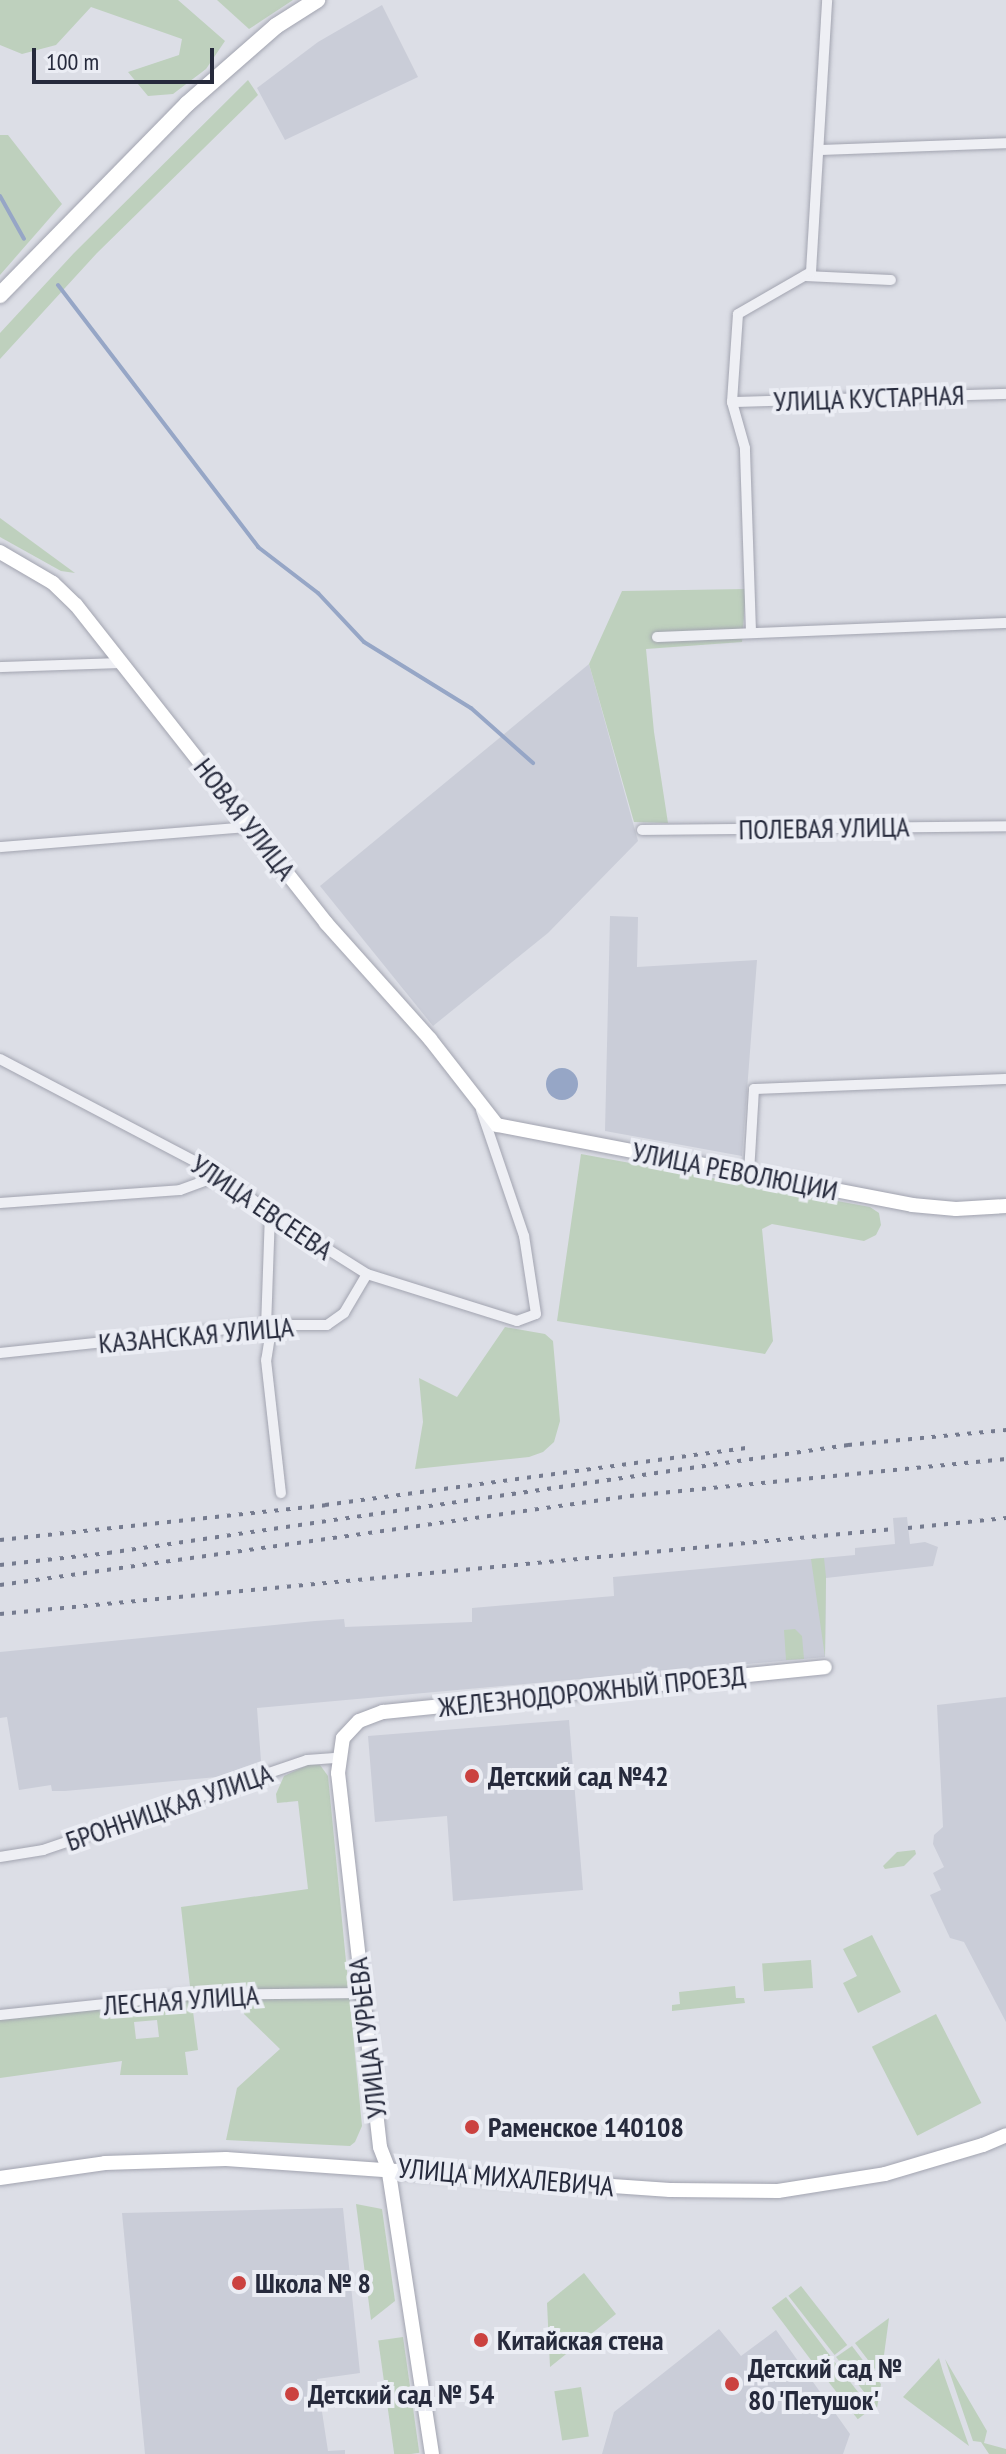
<!DOCTYPE html>
<meta charset="utf-8">
<style>
body{margin:0}
#map{position:relative;width:1006px;height:2454px;overflow:hidden;background:#dcdee6;font-family:"PT Sans Narrow",sans-serif}
div>[style]{position:absolute}
.built>*{inset:0;background:#cacdd8}
.green>*{inset:0;background:#bed0bd;transform-origin:0 0}
.water>*{inset:0;background:#96a6c6}
.round{border-radius:50%}
.stream>*{height:4px;margin:-2px;padding:0 2px;transform-origin:2px;border-radius:2px;background:#96a6c6}
.roads{filter:drop-shadow(0 0 2px #a2a4b0) drop-shadow(0 0 2px #a2a4b0)}
.street>*{height:10px;margin:-5px;padding:0 5px;transform-origin:5px;border-radius:5px;background:#eeeff4}
.secondary>*{height:14px;margin:-7px;padding:0 7px;transform-origin:7px;border-radius:7px;background:#fff}
.primary>*{height:16px;margin:-8px;padding:0 8px;transform-origin:8px;border-radius:8px;background:#fff}
.rail>*{height:4px;margin-top:-2px;transform-origin:0;background:repeating-linear-gradient(90deg,#757b8f 0 4px,transparent 0 12px)}
.dots>*{width:22px;height:22px;translate:-50% -50%;box-sizing:border-box;border:4px solid #ebedf4;border-radius:50%}
span{translate:-50% -50%;white-space:nowrap;text-align:center;line-height:1.15;-webkit-text-stroke:8px #ebedf4;paint-order:stroke}
.street-label{font-size:28px;color:#262a3c}
.poi-label{font-size:28px;color:#262a3c;font-weight:700}
.left{translate:0 -50%;text-align:left}
.scale{position:absolute;left:32px;top:48px;width:182px;height:36px;box-sizing:border-box;border:4px solid #262a3c;border-top:0;padding-left:10px;font-size:24px;line-height:28px;white-space:nowrap;color:#262a3c;-webkit-text-stroke:6px #ebedf4;paint-order:stroke}
</style>
<div id="map">
<div class="built">
<i style="clip-path:polygon(382px 5px,418px 77px,285px 140px,257px 88px,318px 42px)"></i>
<i style="clip-path:polygon(589px 664px,638px 841px,548px 933px,433px 1026px,320px 886px)"></i>
<i style="clip-path:polygon(610px 916px,638px 917px,637px 967px,757px 960px,742px 1156px,605px 1131px)"></i>
<i style="clip-path:polygon(907px 1517px,910px 1544px,925px 1542px,938px 1547px,933px 1566px,826px 1578px,825px 1657px,257px 1708px,261px 1761px,217px 1777px,65px 1791px,52px 1791px,51px 1785px,19px 1790px,7px 1717px,0 1718px,0 1652px,315px 1621px,344px 1619px,345px 1627px,472px 1622px,472px 1608px,614px 1596px,613px 1577px,855px 1555px,855px 1548px,895px 1544px,893px 1518px)"></i>
<i style="clip-path:polygon(1006px 1697px,1006px 2022px,964px 1942px,950px 1938px,930px 1895px,941px 1890px,933px 1873px,944px 1867px,933px 1844px,934px 1835px,943px 1827px,937px 1705px)"></i>
<i style="clip-path:polygon(569px 1720px,583px 1890px,453px 1901px,447px 1816px,375px 1822px,368px 1736px)"></i>
<i style="clip-path:polygon(343px 2208px,360px 2373px,317px 2379px,328px 2451px,345px 2450px,345px 2454px,145px 2454px,122px 2213px)"></i>
<i style="clip-path:polygon(719px 2329px,741px 2356px,776px 2330px,850px 2434px,843px 2454px,602px 2454px,614px 2412px)"></i>
</div>
<div class="green">
<i style="clip-path:polygon(0 0,178px 0,225px 41px,206px 69px,173px 94px,148px 96px,128px 72px,179px 55px,182px 39px,91px 7px,56px 45px,22px 54px,0 45px)"></i>
<i style="clip-path:polygon(217px 0,293px 0,249px 29px)"></i>
<i style="clip-path:polygon(248px 80px,258px 95px,97px 253px,0 359px,0 333px,74px 253px)"></i>
<i style="clip-path:polygon(0 135px,8px 135px,62px 204px,0 275px)"></i>
<i style="clip-path:polygon(0 518px,75px 573px,61px 571px,0 537px)"></i>
<i style="clip-path:polygon(746px 589px,742px 642px,646px 649px,654px 732px,668px 823px,634px 822px,589px 664px,622px 591px)"></i>
<i style="clip-path:polygon(581px 1154px,870px 1207px,879px 1213px,881px 1225px,876px 1235px,864px 1241px,772px 1224px,762px 1229px,773px 1341px,765px 1354px,557px 1321px)"></i>
<i style="clip-path:polygon(505px 1327px,545px 1334px,553px 1341px,560px 1421px,554px 1442px,543px 1452px,529px 1457px,415px 1469px,423px 1422px,419px 1378px,457px 1397px)"></i>
<i style="clip-path:polygon(824px 1558px,826px 1577px,825px 1657px,811px 1559px)"></i>
<i style="clip-path:polygon(795px 1629px,802px 1636px,804px 1659px,786px 1660px,784px 1630px)"></i>
<i style="clip-path:polygon(evenodd,310px 1764px,320px 1765px,328px 1776px,362px 2126px,355px 2142px,350px 2146px,226px 2140px,237px 2088px,280px 2049px,244px 2014px,242px 1995px,191px 1996px,198px 2050px,185px 2052px,188px 2075px,120px 2075px,122px 2061px,0 2078px,0 2015px,191px 1995px,181px 1907px,308px 1889px,298px 1801px,277px 1803px,276px 1794px,284px 1776px,310px 1764px,157px 2020px,159px 2037px,136px 2039px,134px 2022px,157px 2020px)"></i>
<i style="clip-path:polygon(915px 1850px,916px 1854px,904px 1866px,885px 1869px,883px 1866px,897px 1852px)"></i>
<i style="clip-path:polygon(872px 1935px,901px 1992px,858px 2013px,843px 1983px,857px 1976px,843px 1949px)"></i>
<i style="left:811px;top:1960px;width:28px;height:49px;rotate:86deg"></i>
<i style="clip-path:polygon(735px 1986px,736px 1998px,744px 1998px,745px 2003px,672px 2011px,672px 2005px,680px 2004px,679px 1992px)"></i>
<i style="left:936px;top:2014px;width:100px;height:72px;rotate:63deg"></i>
<i style="clip-path:polygon(356px 2204px,382px 2209px,395px 2301px,371px 2320px)"></i>
<i style="clip-path:polygon(584px 2273px,616px 2314px,550px 2367px,547px 2303px)"></i>
<i style="left:801px;top:2286px;width:75px;height:16px;rotate:52deg"></i>
<i style="left:786px;top:2297px;width:76px;height:18px;rotate:53deg"></i>
<i style="clip-path:polygon(889px 2318px,881px 2377px,855px 2343px)"></i>
<i style="left:403px;top:2337px;width:117px;height:25px;rotate:82deg"></i>
<i style="clip-path:polygon(852px 2346px,881px 2384px,877px 2408px,836px 2357px)"></i>
<i style="clip-path:polygon(939px 2358px,943px 2372px,969px 2446px,903px 2397px)"></i>
<i style="clip-path:polygon(945px 2359px,987px 2431px,984px 2443px,1006px 2449px,1006px 2454px,989px 2454px,981px 2442px,973px 2441px)"></i>
<i style="left:833px;top:2360px;width:62px;height:17px;rotate:52deg"></i>
<i style="left:581px;top:2387px;width:50px;height:27px;rotate:81deg"></i>
</div>
<div class="water">
<i class="round" style="left:546px;top:1068px;width:32px;height:32px"></i>
</div>
<div class="stream">
<i style="left:0;top:196px;width:49px;rotate:60.8deg"></i>
<i style="left:58px;top:285px;width:330px;rotate:52.6deg"></i>
<i style="left:258px;top:547px;width:76px;rotate:37.5deg"></i>
<i style="left:318px;top:593px;width:67px;rotate:46.8deg"></i>
<i style="left:364px;top:642px;width:126px;rotate:31.7deg"></i>
<i style="left:471px;top:708px;width:83px;rotate:41.6deg"></i>
</div>
<div class="roads">
<div class="street">
<i style="left:819px;top:150px;width:187px;rotate:-2.1deg"></i>
<i style="left:805px;top:276px;width:86px;rotate:2.7deg"></i>
<i style="left:732px;top:402px;width:274px;rotate:-1.7deg"></i>
<i style="left:751px;top:632px;width:184px;rotate:-91.9deg"></i>
<i style="left:745px;top:448px;width:48px;rotate:-105.8deg"></i>
<i style="left:732px;top:402px;width:88px;rotate:-86.1deg"></i>
<i style="left:738px;top:314px;width:84px;rotate:-29.9deg"></i>
<i style="left:811px;top:272px;width:272px;rotate:-86.6deg"></i>
<i style="left:657px;top:637px;width:349px;rotate:-2.3deg"></i>
<i style="left:0;top:667px;width:123px;rotate:-1.9deg"></i>
<i style="left:642px;top:830px;width:364px;rotate:-0.6deg"></i>
<i style="left:0;top:847px;width:252px;rotate:-4.6deg"></i>
<i style="left:0;top:1059px;width:250px;rotate:27.7deg"></i>
<i style="left:221px;top:1175px;width:62px;rotate:37.8deg"></i>
<i style="left:270px;top:1213px;width:115px;rotate:32.2deg"></i>
<i style="left:367px;top:1274px;width:157px;rotate:17.4deg"></i>
<i style="left:517px;top:1321px;width:20px;rotate:-20deg"></i>
<i style="left:536px;top:1314px;width:79px;rotate:-98.7deg"></i>
<i style="left:524px;top:1236px;width:133px;rotate:-108.8deg"></i>
<i style="left:749px;top:1173px;width:84px;rotate:-86.6deg"></i>
<i style="left:754px;top:1089px;width:252px;rotate:-2.3deg"></i>
<i style="left:0;top:1203px;width:180px;rotate:-4.1deg"></i>
<i style="left:180px;top:1190px;width:44px;rotate:-20.1deg"></i>
<i style="left:270px;top:1213px;width:112px;rotate:92deg"></i>
<i style="left:266px;top:1325px;width:7px;rotate:45deg"></i>
<i style="left:271px;top:1330px;width:30px;rotate:99deg"></i>
<i style="left:266px;top:1360px;width:134px;rotate:83.6deg"></i>
<i style="left:0;top:1353px;width:267px;rotate:-6deg"></i>
<i style="left:266px;top:1325px;width:61px"></i>
<i style="left:327px;top:1325px;width:21px;rotate:-35deg"></i>
<i style="left:344px;top:1313px;width:45px;rotate:-59.5deg"></i>
<i style="left:0;top:1857px;width:44px;rotate:-9.2deg"></i>
<i style="left:43px;top:1850px;width:279px;rotate:-18.8deg"></i>
<i style="left:307px;top:1760px;width:31px;rotate:-4deg"></i>
<i style="left:0;top:2015px;width:192px;rotate:-6deg"></i>
<i style="left:191px;top:1995px;width:171px;rotate:-0.7deg"></i>
</div>
<div class="secondary">
<i style="left:0;top:552px;width:61px;rotate:30.3deg"></i>
<i style="left:53px;top:583px;width:32px;rotate:44deg"></i>
<i style="left:76px;top:605px;width:405px;rotate:51.8deg"></i>
<i style="left:326px;top:923px;width:156px;rotate:48.1deg"></i>
<i style="left:430px;top:1039px;width:109px;rotate:52.1deg"></i>
<i style="left:497px;top:1125px;width:423px;rotate:10.9deg"></i>
<i style="left:912px;top:1205px;width:44px;rotate:5.2deg"></i>
<i style="left:956px;top:1209px;width:50px;rotate:-3.4deg"></i>
<i style="left:0;top:2178px;width:106px;rotate:-8.1deg"></i>
<i style="left:105px;top:2163px;width:121px;rotate:-1.9deg"></i>
<i style="left:226px;top:2159px;width:445px;rotate:4deg"></i>
<i style="left:670px;top:2190px;width:108px;rotate:0.5deg"></i>
<i style="left:778px;top:2191px;width:108px;rotate:-9deg"></i>
<i style="left:885px;top:2174px;width:102px;rotate:-16.5deg"></i>
<i style="left:983px;top:2145px;width:25px;rotate:-23deg"></i>
<i style="left:432px;top:2454px;width:289px;rotate:-98.7deg"></i>
<i style="left:388px;top:2168px;width:22px;rotate:-111deg"></i>
<i style="left:380px;top:2147px;width:376px;rotate:-96.4deg"></i>
<i style="left:338px;top:1773px;width:35px;rotate:-82deg"></i>
<i style="left:343px;top:1738px;width:23px;rotate:-47deg"></i>
<i style="left:359px;top:1721px;width:26px;rotate:-21deg"></i>
<i style="left:383px;top:1712px;width:444px;rotate:-5.8deg"></i>
</div>
<div class="primary">
<i style="left:0;top:295px;width:267px;rotate:-45.6deg"></i>
<i style="left:187px;top:104px;width:118px;rotate:-41.2deg"></i>
<i style="left:276px;top:26px;width:49px;rotate:-32.4deg"></i>
</div>
</div>
<div class="rail">
<i style="left:908px;top:1528px;width:99px;rotate:-5.8deg"></i>
<i style="left:0;top:1540px;width:327px;rotate:-6.1deg"></i>
<i style="left:325px;top:1505px;width:425px;rotate:-7.7deg"></i>
<i style="left:0;top:1565px;width:109px;rotate:-6.3deg"></i>
<i style="left:108px;top:1553px;width:748px;rotate:-8.3deg"></i>
<i style="left:848px;top:1445px;width:159px;rotate:-5.4deg"></i>
<i style="left:0;top:1585px;width:636px;rotate:-8.04deg"></i>
<i style="left:630px;top:1496px;width:378px;rotate:-5.6deg"></i>
<i style="left:0;top:1614px;width:898px;rotate:-5.43deg"></i>
</div>
<div class="dots">
<i style="left:472px;top:1776px;background:#cb4240"></i>
<i style="left:472px;top:2127px;background:#cb4240"></i>
<i style="left:239px;top:2283px;background:#cb4240"></i>
<i style="left:481px;top:2340px;background:#cb4240"></i>
<i style="left:732px;top:2384px;background:#cb4240"></i>
<i style="left:292px;top:2394px;background:#cb4240"></i>
</div>
<div class="street-label">
<span style="left:869px;top:398px;rotate:-2deg">УЛИЦА КУСТАРНАЯ</span>
<span style="left:245px;top:819px;rotate:52deg">НОВАЯ УЛИЦА</span>
<span style="left:824px;top:828px;rotate:-1deg">ПОЛЕВАЯ УЛИЦА</span>
<span style="left:735px;top:1171px;rotate:11deg">УЛИЦА РЕВОЛЮЦИИ</span>
<span style="left:262px;top:1207px;rotate:34deg">УЛИЦА ЕВСЕЕВА</span>
<span style="left:196px;top:1335px;rotate:-5deg">КАЗАНСКАЯ УЛИЦА</span>
<span style="left:592px;top:1691px;rotate:-6deg">ЖЕЛЕЗНОДОРОЖНЫЙ ПРОЕЗД</span>
<span style="left:169px;top:1807px;rotate:-19deg">БРОННИЦКАЯ УЛИЦА</span>
<span style="left:181px;top:2000px;rotate:-4deg">ЛЕСНАЯ УЛИЦА</span>
<span style="left:367px;top:2038px;rotate:-97deg">УЛИЦА ГУРЬЕВА</span>
<span style="left:506px;top:2177px;rotate:5deg">УЛИЦА МИХАЛЕВИЧА</span>
</div>
<div class="poi-label">
<span class="left" style="left:488px;top:1776px">Детский сад №42</span>
<span class="left" style="left:488px;top:2127px">Раменское 140108</span>
<span class="left" style="left:255px;top:2283px">Школа № 8</span>
<span class="left" style="left:497px;top:2340px">Китайская стена</span>
<span class="left" style="left:748px;top:2384px">Детский сад №<br>80 'Петушок'</span>
<span class="left" style="left:308px;top:2394px">Детский сад № 54</span>
</div>
<div class="scale">100 m</div>
</div>
